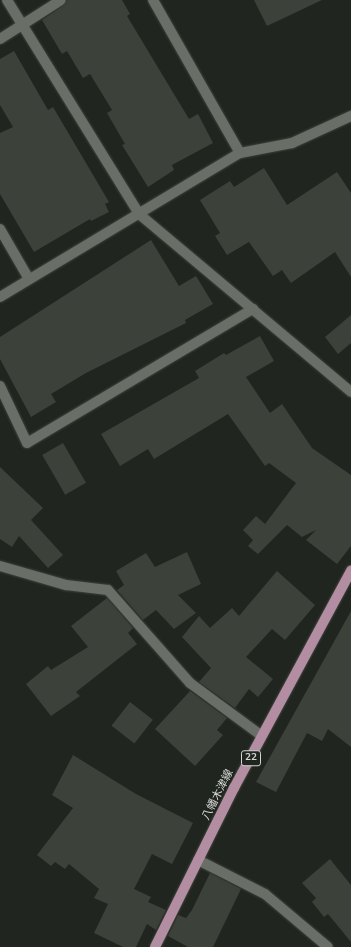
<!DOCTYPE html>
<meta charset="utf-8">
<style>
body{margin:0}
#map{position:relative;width:351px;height:947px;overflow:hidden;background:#21251f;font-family:"Nunito Sans","Noto Sans JP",sans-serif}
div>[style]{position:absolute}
.building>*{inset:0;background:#3c413a;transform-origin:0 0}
.roads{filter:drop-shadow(0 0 1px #3f423d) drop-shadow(0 0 1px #3f423d)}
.minor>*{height:10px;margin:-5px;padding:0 5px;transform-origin:5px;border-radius:5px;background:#696e66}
.major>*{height:10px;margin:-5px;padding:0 5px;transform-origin:5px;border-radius:5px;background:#b38da2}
span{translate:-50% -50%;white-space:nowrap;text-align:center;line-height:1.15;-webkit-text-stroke:3px #21251f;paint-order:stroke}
.shield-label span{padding:1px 3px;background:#21251f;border:1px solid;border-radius:3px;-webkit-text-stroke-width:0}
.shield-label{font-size:10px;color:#d3d6d1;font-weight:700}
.street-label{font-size:11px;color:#d3d6d1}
</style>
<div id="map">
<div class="building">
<i style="clip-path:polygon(67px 0,122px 0,130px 14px,127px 16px,189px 119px,198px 114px,213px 143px,172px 165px,174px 170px,148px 187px,122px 145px,125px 144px,107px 113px,112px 110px,90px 74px,83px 78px,67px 51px,62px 54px,42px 20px,64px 5px)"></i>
<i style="clip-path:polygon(254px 0,322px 0,267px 26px)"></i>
<i style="clip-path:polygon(14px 51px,48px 110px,53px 107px,109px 202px,105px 204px,109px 212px,91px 221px,90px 219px,34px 252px,0 194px,0 133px,13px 127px,0 105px,0 59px)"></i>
<i style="clip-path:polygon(264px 168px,287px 205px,337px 172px,351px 193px,351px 277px,335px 252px,291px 283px,282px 270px,273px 276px,249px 242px,227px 255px,215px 236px,220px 233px,200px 200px,230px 181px,234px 187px)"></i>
<i style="clip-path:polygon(151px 240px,179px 286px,196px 276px,213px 304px,185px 320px,186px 323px,86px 373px,51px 394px,56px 402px,31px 417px,0 359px,0 337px)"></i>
<i style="clip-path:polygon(351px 315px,351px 343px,338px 354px,325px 337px)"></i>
<i style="clip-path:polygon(260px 336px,274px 361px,246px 377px,270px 413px,282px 404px,312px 448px,351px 475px,351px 546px,337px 564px,306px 540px,316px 530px,302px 537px,287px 525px,258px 554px,248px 546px,253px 540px,243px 530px,256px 516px,265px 524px,296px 483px,269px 463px,265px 466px,228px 414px,154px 459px,148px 449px,120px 466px,101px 434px,199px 378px,195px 371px,224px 353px,226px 355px)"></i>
<i style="left:63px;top:443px;width:46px;height:24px;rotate:60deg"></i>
<i style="clip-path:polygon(0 467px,43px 508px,31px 520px,63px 555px,48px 568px,19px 536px,12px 547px,0 539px)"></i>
<i style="clip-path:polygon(187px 552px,201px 584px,178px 595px,196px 613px,174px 629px,156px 610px,143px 620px,117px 590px,124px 585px,116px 571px,146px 553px,155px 567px)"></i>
<i style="clip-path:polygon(277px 571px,315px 605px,285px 640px,272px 629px,246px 657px,273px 679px,258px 697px,249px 689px,235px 708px,199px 682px,211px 668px,182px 637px,199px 616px,210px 628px,232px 608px,239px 616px)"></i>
<i style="clip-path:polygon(107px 598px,133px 628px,128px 633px,137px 644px,76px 692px,80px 696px,51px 716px,26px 684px,48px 666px,51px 670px,88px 647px,71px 626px)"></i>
<i style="clip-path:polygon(351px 611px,351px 747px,328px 729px,322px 741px,307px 733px,276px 792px,256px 782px)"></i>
<i style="clip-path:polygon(190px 691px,227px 718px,217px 730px,223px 735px,195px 766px,155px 729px)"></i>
<i style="left:130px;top:702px;width:29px;height:30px;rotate:38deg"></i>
<i style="clip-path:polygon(73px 755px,136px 794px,193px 823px,172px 864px,152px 854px,134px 889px,151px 897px,148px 902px,166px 910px,156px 930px,147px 924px,136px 947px,123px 947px,94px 933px,108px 904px,94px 898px,99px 889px,69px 864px,65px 869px,55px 862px,51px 866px,37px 855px,73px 808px,52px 795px)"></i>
<i style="clip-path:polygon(330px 859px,351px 885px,351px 942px,328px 914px,324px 917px,312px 902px,316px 898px,302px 883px)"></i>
<i style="clip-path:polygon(210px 873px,241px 889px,213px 947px,188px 947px,168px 936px,178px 915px,186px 918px,192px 910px)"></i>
</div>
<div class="roads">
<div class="minor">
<i style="left:7px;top:0;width:251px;rotate:58.3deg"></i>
<i style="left:139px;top:214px;width:277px;rotate:40deg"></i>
<i style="left:153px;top:0;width:176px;rotate:60.4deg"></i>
<i style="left:0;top:39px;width:72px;rotate:-32.6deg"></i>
<i style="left:0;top:229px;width:58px;rotate:59.9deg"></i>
<i style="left:0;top:297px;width:280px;rotate:-31deg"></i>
<i style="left:240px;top:153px;width:53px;rotate:-10.9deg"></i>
<i style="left:292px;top:143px;width:65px;rotate:-24.6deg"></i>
<i style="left:0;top:386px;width:63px;rotate:64.7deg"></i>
<i style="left:27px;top:443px;width:263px;rotate:-30.7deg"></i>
<i style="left:0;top:566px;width:69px;rotate:16.1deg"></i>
<i style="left:66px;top:585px;width:42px;rotate:6.8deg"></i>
<i style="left:108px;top:590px;width:124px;rotate:48.6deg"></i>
<i style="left:190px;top:683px;width:89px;rotate:36.4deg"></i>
<i style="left:198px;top:860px;width:75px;rotate:26.9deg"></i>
<i style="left:265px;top:894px;width:82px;rotate:40.1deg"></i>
</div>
<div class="major">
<i style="left:155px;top:947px;width:178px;rotate:-63.6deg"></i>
<i style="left:234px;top:788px;width:247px;rotate:-61.7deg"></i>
</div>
</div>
<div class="shield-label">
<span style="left:251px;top:758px">22</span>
</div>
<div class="street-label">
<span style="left:218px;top:795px;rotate:-63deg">八幡木津線</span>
</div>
</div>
